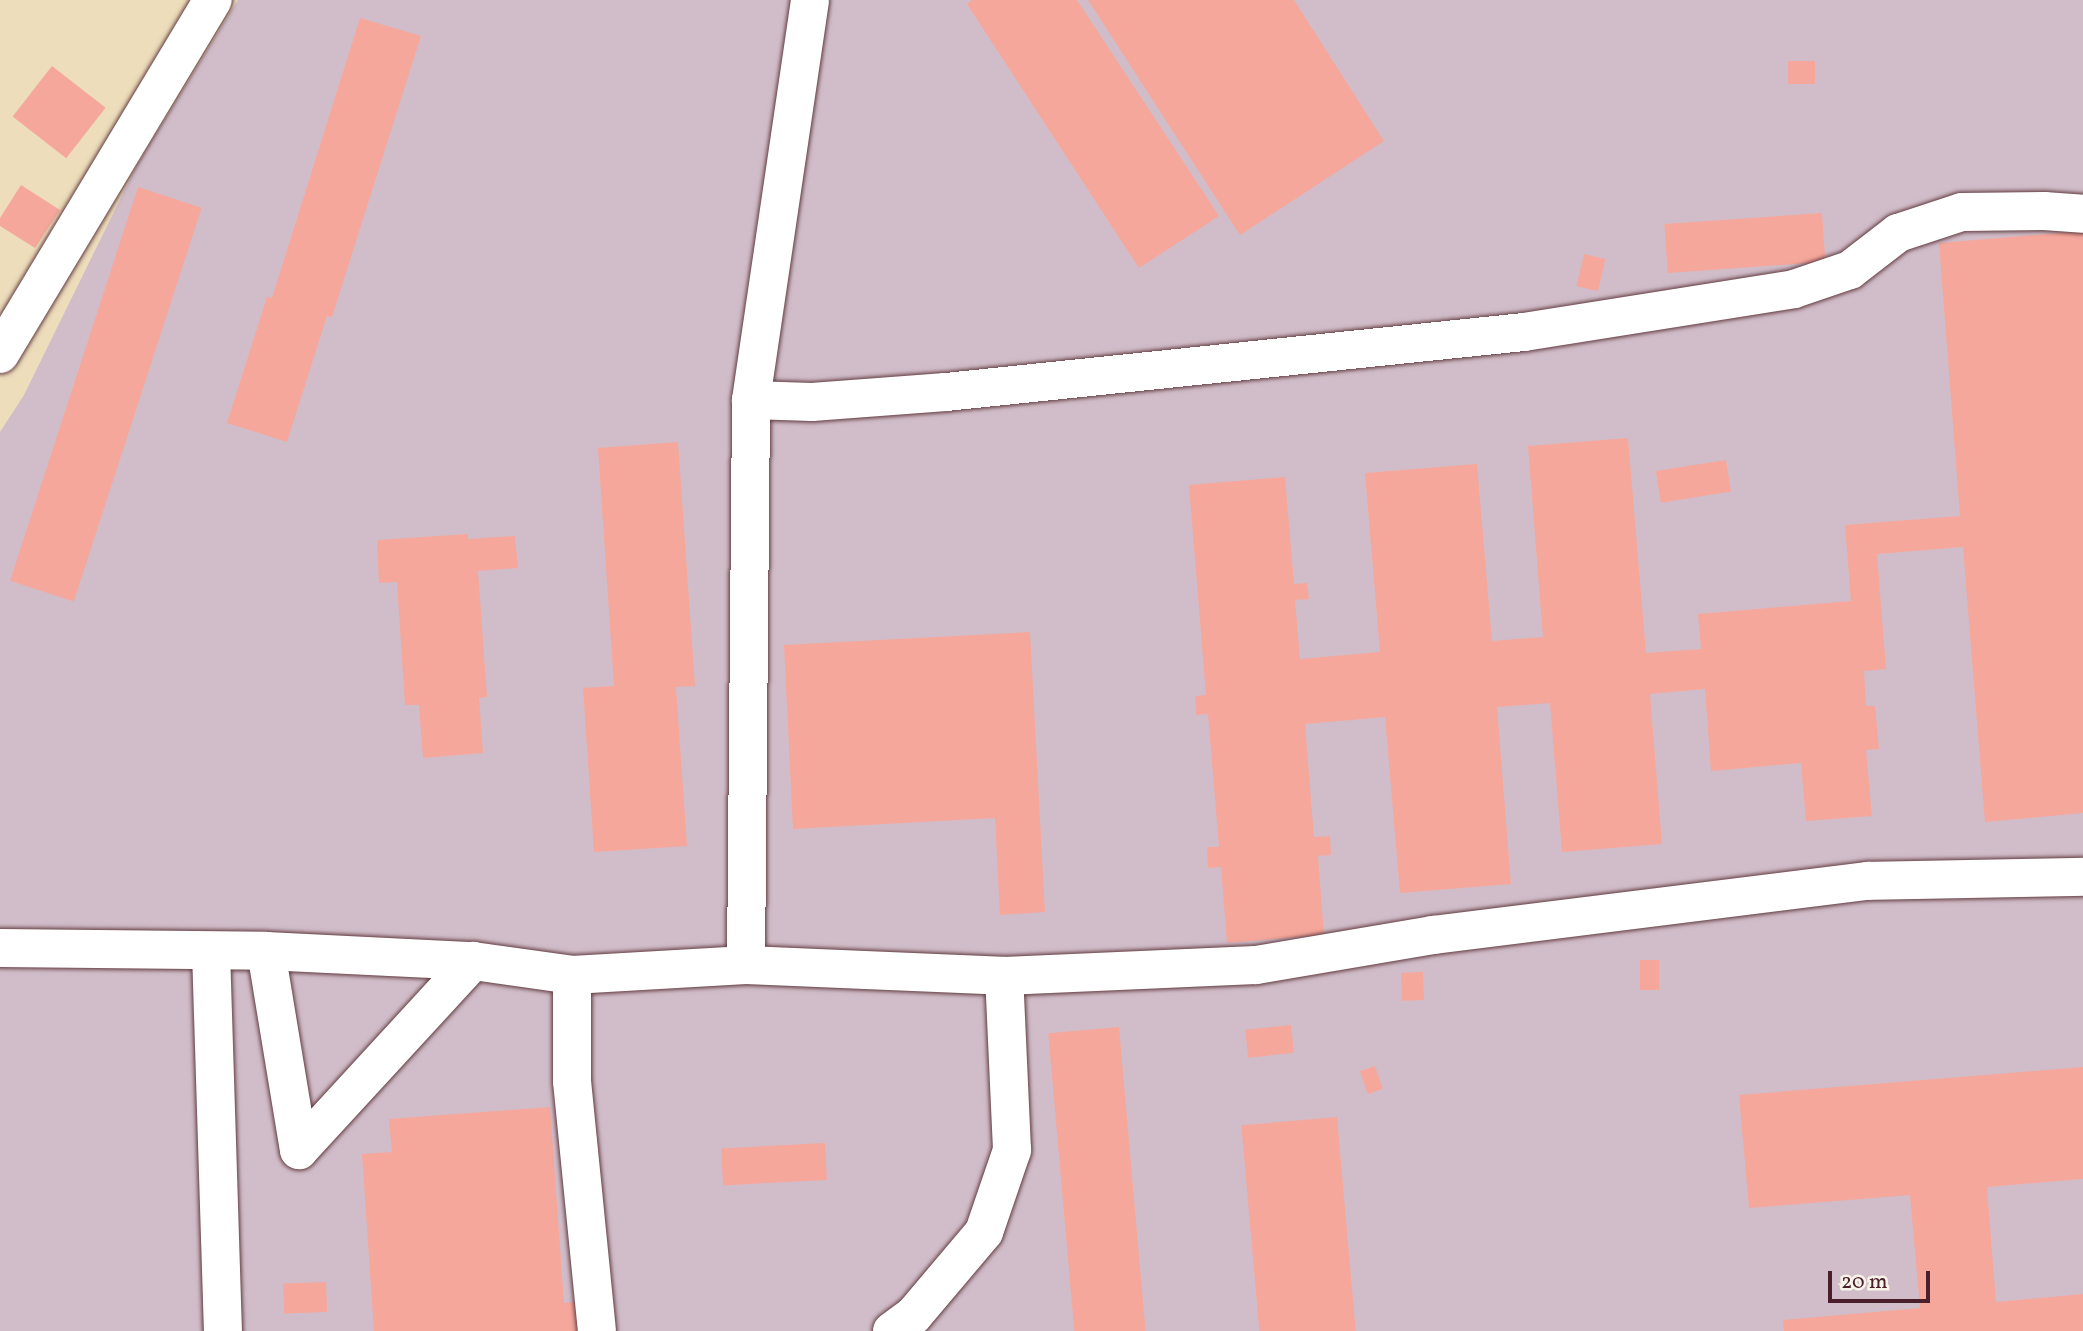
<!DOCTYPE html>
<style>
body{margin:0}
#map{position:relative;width:2083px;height:1331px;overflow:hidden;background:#edddbb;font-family:Vollkorn,serif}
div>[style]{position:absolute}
.industrial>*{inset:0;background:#d1bdc9}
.building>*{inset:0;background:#f6a79b;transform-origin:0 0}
.roads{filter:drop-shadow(0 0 2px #623c41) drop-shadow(0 0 2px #623c41)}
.minor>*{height:38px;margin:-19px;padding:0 19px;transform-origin:19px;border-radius:19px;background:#fff}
span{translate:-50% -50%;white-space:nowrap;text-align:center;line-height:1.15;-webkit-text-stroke:5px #f7f3e8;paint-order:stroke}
.scale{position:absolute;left:1828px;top:1271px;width:102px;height:32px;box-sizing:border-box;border:4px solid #4a1f2b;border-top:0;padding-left:9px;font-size:21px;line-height:24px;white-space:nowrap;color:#4a1f2b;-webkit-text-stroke:5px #f7f3e8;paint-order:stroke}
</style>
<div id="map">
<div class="industrial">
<i style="clip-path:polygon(238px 0,2083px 0,2083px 1331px,0 1331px,0 432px,24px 395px,137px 165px)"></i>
</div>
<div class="building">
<i style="clip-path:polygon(972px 0,1077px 0,1219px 216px,1139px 268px,967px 4px)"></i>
<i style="clip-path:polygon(1088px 0,1294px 0,1384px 141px,1240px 235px)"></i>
<i style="clip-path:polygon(360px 18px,421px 36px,332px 317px,327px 316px,287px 442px,227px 423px,267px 297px,272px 298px)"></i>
<i style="left:1788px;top:61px;width:27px;height:23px"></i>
<i style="left:52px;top:66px;width:68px;height:64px;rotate:38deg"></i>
<i style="clip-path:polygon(21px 185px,60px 210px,35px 248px,0 226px,0 218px)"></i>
<i style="left:138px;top:187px;width:67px;height:414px;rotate:18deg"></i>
<i style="left:1822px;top:213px;width:49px;height:158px;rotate:86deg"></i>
<i style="clip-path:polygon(2083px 231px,2083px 813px,1985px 822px,1963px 547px,1877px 554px,1886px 669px,1864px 671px,1866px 706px,1875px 706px,1879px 749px,1866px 750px,1872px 816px,1806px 821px,1801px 763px,1711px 771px,1705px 689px,1650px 694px,1662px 844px,1562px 852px,1550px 703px,1497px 707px,1511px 884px,1400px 893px,1385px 717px,1305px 724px,1314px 837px,1330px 836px,1331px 855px,1318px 856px,1324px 935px,1227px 943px,1221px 867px,1208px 868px,1207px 847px,1219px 847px,1208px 714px,1196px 715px,1195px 696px,1206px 695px,1189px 485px,1285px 477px,1294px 584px,1307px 583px,1309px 599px,1295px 600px,1300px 659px,1380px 652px,1365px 473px,1477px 464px,1492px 641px,1543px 637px,1528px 446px,1628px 438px,1646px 653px,1701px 649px,1698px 614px,1851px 601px,1845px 525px,1960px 516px,1939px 243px)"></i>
<i style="left:1584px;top:254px;width:22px;height:33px;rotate:13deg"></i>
<i style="clip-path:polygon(678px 442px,695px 686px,676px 687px,687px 846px,594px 852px,583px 688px,614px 686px,598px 448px)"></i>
<i style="left:1726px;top:460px;width:32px;height:71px;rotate:81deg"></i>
<i style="clip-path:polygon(468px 534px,468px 539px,515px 536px,518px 568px,478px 571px,487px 697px,479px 698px,483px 753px,423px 758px,419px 705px,405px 705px,397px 582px,379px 583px,377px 540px)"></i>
<i style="clip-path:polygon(1030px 632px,1045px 912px,1000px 915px,995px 818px,793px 829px,784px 645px)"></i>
<i style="left:1640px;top:960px;width:19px;height:30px"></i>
<i style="left:1423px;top:972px;width:28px;height:22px;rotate:88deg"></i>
<i style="left:1291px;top:1025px;width:28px;height:46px;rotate:84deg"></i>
<i style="left:1119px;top:1027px;width:305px;height:71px;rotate:85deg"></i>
<i style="left:1375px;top:1066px;width:24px;height:16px;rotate:71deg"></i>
<i style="clip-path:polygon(2083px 1067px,2083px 1179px,1987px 1187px,1996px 1302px,2083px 1294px,2083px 1331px,1784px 1331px,1783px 1320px,1920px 1308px,1910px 1195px,1749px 1208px,1739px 1095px)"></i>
<i style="clip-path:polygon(550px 1107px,564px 1303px,584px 1301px,586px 1331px,374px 1331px,362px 1154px,392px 1152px,389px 1119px)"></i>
<i style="left:1337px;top:1117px;width:215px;height:96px;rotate:85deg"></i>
<i style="left:825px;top:1143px;width:37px;height:104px;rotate:87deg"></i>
<i style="left:326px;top:1282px;width:30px;height:43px;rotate:88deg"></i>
</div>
<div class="roads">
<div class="minor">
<i style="left:0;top:354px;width:413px;rotate:-59deg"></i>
<i style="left:751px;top:400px;width:61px;rotate:1.9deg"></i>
<i style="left:812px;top:402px;width:134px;rotate:-4.3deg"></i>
<i style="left:946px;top:392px;width:581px;rotate:-5.93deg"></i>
<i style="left:1524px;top:332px;width:273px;rotate:-9deg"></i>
<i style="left:1794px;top:289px;width:59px;rotate:-18.7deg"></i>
<i style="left:1850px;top:270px;width:61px;rotate:-37.6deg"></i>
<i style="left:1898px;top:233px;width:67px;rotate:-18.2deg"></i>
<i style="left:1962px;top:212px;width:82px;rotate:-0.7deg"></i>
<i style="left:2044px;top:211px;width:39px;rotate:4deg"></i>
<i style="left:0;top:948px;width:266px;rotate:0.6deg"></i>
<i style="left:266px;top:951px;width:207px;rotate:2.8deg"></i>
<i style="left:473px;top:961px;width:100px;rotate:8deg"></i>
<i style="left:572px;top:975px;width:174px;rotate:-3.3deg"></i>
<i style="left:746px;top:965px;width:258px;rotate:2.4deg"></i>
<i style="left:1004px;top:976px;width:252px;rotate:-2.5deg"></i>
<i style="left:1256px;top:965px;width:180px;rotate:-9.6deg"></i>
<i style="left:1433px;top:935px;width:438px;rotate:-7.1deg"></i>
<i style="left:1868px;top:881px;width:215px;rotate:-1.1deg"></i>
<i style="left:211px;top:951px;width:380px;rotate:88.2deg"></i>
<i style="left:266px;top:951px;width:202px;rotate:80.6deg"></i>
<i style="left:746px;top:965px;width:565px;rotate:-89.49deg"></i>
<i style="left:751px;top:400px;width:404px;rotate:-81.6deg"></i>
<i style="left:572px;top:975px;width:106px;rotate:90deg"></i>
<i style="left:572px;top:1081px;width:251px;rotate:84.3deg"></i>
<i style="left:299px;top:1150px;width:257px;rotate:-47.4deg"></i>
<i style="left:892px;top:1331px;width:26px;rotate:-36deg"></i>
<i style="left:913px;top:1316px;width:110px;rotate:-49.8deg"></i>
<i style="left:984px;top:1232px;width:87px;rotate:-71.1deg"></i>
<i style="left:1012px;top:1150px;width:174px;rotate:-92.6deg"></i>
</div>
</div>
<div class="scale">20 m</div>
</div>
